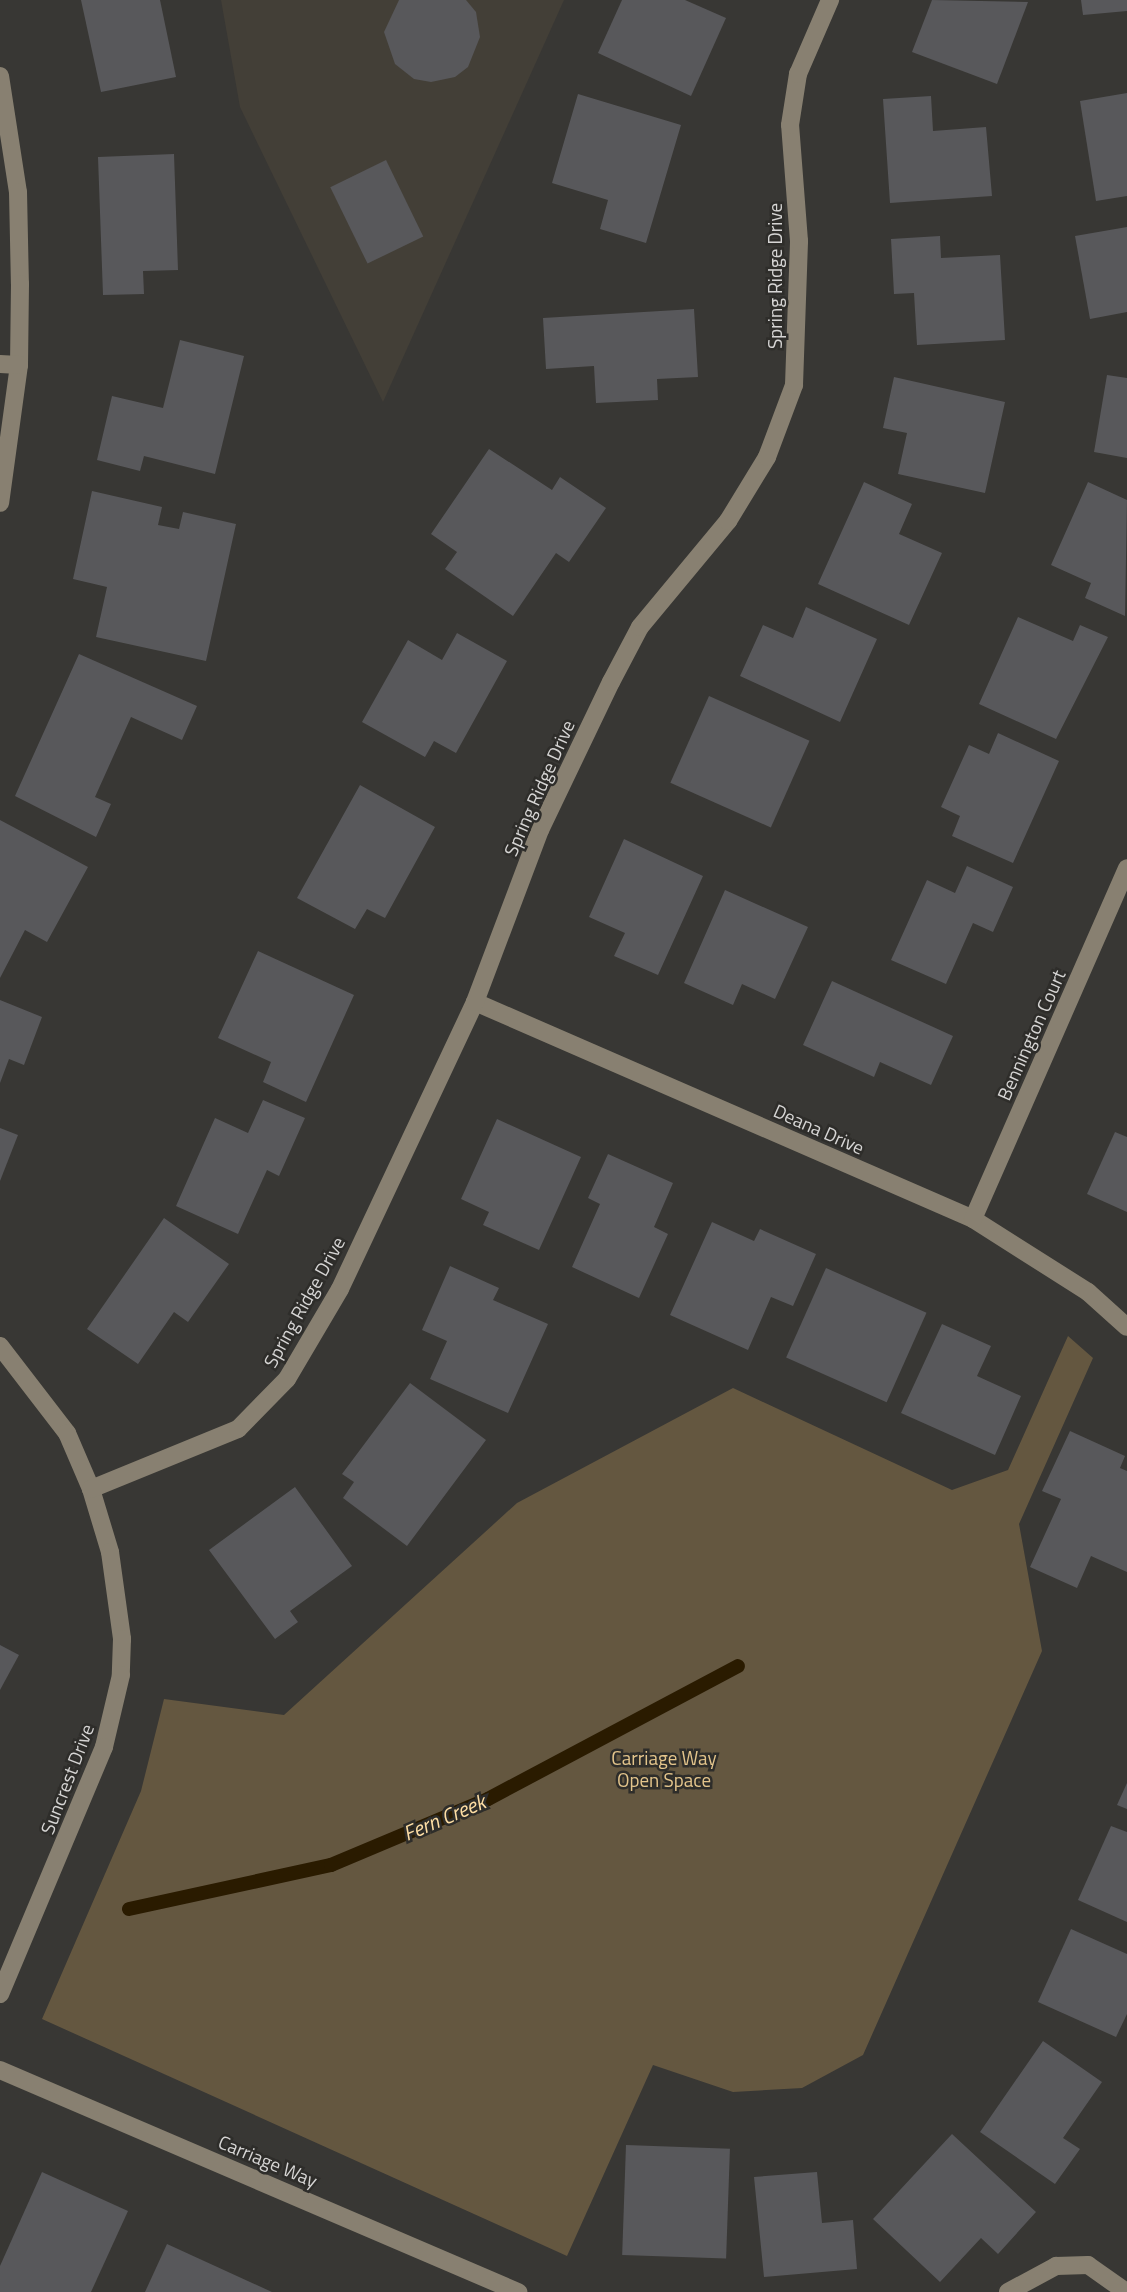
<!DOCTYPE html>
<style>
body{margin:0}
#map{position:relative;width:1127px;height:2292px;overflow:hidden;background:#383734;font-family:"Titillium Web",sans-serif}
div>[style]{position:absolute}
.built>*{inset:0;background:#433f37}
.green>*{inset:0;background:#645740}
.stream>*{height:14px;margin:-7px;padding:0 7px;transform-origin:7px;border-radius:7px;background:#2a1b00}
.building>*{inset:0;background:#58585b;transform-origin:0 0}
.minor>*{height:18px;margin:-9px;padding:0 9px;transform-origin:9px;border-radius:9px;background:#888071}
span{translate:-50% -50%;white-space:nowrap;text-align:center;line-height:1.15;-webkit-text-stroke:5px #2e2d2a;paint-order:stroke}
.street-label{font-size:19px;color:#d6d5d4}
.park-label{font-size:19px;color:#e4c58c}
.water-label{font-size:21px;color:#fedea4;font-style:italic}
</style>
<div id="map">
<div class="built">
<i style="clip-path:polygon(221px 0,564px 0,383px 402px,240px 107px)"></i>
</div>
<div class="green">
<i style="clip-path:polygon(1068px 1336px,1093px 1358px,1019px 1524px,1042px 1651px,863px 2055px,802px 2088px,733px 2092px,653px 2065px,567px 2256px,42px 2019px,141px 1791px,164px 1699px,284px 1715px,517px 1503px,733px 1388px,952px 1490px,1008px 1470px)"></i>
</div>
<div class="stream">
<i style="left:129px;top:1909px;width:207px;rotate:-12.3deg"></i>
<i style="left:331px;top:1865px;width:170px;rotate:-22.8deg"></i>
<i style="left:488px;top:1799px;width:283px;rotate:-28deg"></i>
</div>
<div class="building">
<i style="clip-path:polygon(81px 0,160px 0,176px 77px,101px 92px)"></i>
<i style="clip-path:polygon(399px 0,466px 0,476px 12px,480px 37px,468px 67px,455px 77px,431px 82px,414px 79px,395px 64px,384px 32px)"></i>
<i style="clip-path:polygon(622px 0,685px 0,726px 18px,691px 96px,598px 53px)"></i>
<i style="clip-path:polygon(932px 0,1028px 2px,997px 84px,912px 52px)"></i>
<i style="clip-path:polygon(1081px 0,1127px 0,1127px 11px,1083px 15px)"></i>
<i style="clip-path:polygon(1127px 93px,1127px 196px,1096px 201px,1080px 101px)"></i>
<i style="clip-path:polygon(578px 94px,681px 125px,646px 243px,600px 229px,608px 200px,552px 183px)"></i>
<i style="clip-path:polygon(931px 96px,933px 131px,986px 127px,992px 196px,890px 203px,883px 99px)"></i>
<i style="clip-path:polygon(174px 154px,178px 270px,143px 271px,144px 294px,103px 295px,98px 157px)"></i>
<i style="left:386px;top:160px;width:85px;height:62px;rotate:64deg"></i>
<i style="clip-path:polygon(1127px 227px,1127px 312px,1090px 319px,1075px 236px)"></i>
<i style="clip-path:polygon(940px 236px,941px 258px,1000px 255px,1005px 340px,917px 345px,914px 293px,894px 294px,891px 239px)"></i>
<i style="clip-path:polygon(694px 309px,698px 377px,657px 379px,658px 400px,596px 403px,594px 366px,546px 369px,543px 318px)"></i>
<i style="clip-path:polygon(180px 340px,244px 356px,215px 474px,144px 456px,140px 471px,97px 460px,112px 396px,163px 408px)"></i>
<i style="clip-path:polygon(1107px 375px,1127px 378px,1127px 458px,1094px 452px)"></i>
<i style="clip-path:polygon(894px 377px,1005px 402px,985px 493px,898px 474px,907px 433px,883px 428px)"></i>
<i style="clip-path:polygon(489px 449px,552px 490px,560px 477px,606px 508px,569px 562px,556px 553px,513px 616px,445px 569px,457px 552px,431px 534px)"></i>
<i style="clip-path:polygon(864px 482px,912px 504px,899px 534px,942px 553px,909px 625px,818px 584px)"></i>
<i style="clip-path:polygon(1088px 482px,1127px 500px,1125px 616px,1085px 598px,1091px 583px,1051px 565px)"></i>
<i style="clip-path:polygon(92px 491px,162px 507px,158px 525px,179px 529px,183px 512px,236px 524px,206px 661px,96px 637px,107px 587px,73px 579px)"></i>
<i style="clip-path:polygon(806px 607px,877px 639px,840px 722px,740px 676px,763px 625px,793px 638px)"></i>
<i style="clip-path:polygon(1018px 617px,1073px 641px,1080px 625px,1108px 637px,1056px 739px,979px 704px)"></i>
<i style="clip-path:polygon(457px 633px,507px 661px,456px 753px,434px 741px,425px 757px,362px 722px,408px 640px,442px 660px)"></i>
<i style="clip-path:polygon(79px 654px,197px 706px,182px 740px,131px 717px,95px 797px,111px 804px,96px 837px,15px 796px)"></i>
<i style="left:709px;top:696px;width:110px;height:95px;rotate:24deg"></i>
<i style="clip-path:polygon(998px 733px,1059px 761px,1013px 863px,952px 836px,960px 816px,941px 807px,969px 745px,989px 754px)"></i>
<i style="clip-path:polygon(360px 785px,435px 827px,385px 918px,367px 909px,355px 929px,297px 898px)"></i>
<i style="clip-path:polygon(0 820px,88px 867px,47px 942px,25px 930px,0 978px)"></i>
<i style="clip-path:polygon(624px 839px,703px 876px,658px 975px,614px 956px,625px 933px,589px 917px)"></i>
<i style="clip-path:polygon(967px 866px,1013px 887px,993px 932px,973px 923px,946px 984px,891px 960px,927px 880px,955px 893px)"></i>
<i style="clip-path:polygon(725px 890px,808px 927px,775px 999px,742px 984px,733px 1005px,684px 983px)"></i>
<i style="clip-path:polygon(258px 951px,354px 995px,306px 1102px,263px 1082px,271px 1062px,218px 1038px)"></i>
<i style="clip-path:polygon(832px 981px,953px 1036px,931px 1085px,880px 1062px,874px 1077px,803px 1045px)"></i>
<i style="clip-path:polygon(0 1000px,42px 1017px,24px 1065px,9px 1059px,0 1083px)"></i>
<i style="clip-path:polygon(263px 1100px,305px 1118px,279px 1176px,267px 1170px,238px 1234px,176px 1206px,215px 1118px,248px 1133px)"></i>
<i style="clip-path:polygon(497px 1119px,581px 1157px,539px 1250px,483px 1225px,489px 1212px,461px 1199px)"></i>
<i style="clip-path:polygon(0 1128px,18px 1135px,0 1181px)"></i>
<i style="clip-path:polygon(1115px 1132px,1127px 1137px,1127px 1212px,1087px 1194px)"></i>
<i style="clip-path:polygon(608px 1154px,673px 1183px,654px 1227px,668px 1234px,639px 1298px,572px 1267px,600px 1204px,588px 1198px)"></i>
<i style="clip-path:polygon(164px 1218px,229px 1264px,188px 1322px,174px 1312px,138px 1364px,87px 1329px)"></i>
<i style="clip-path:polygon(712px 1222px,754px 1241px,760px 1229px,816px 1254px,793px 1306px,771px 1297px,748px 1350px,670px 1315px)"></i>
<i style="clip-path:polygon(450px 1266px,499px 1288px,493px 1300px,548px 1324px,508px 1413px,430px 1379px,447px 1341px,422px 1330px)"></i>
<i style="left:826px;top:1268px;width:110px;height:98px;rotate:24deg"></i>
<i style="clip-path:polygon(942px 1324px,991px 1346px,977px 1376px,1021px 1396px,995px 1455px,901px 1413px)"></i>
<i style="clip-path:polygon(410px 1383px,486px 1440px,407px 1546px,343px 1498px,354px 1482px,342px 1474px)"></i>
<i style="clip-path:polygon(1070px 1431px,1125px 1456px,1120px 1468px,1127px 1471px,1127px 1572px,1091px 1556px,1077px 1588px,1030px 1567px,1061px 1499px,1042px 1491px)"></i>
<i style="clip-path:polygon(295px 1487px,352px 1566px,290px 1611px,298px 1622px,275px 1639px,209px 1550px)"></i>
<i style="clip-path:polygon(0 1645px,19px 1655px,0 1690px)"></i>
<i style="clip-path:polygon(1127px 1783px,1127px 1809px,1117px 1805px)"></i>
<i style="clip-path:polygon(1111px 1826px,1127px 1832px,1127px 1922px,1078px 1900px)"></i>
<i style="clip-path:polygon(1071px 1929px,1127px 1954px,1127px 2014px,1116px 2037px,1038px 2002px)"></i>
<i style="clip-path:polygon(1043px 2041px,1102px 2082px,1063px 2138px,1080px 2149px,1055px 2184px,980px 2132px)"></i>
<i style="clip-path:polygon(952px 2134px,1036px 2212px,998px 2254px,981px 2238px,940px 2282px,873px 2219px)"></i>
<i style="left:626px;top:2145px;width:104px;height:110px;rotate:2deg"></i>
<i style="clip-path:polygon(42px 2172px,128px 2211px,91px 2292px,0 2292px,0 2266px)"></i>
<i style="clip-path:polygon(817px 2172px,822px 2223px,853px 2220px,857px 2269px,764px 2277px,754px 2177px)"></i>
<i style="clip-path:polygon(167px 2244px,272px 2292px,145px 2292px)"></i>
</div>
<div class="minor">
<i style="left:0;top:76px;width:117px;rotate:81.2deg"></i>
<i style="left:18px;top:192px;width:92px;rotate:88.8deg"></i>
<i style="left:20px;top:284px;width:81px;rotate:90.7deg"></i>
<i style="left:19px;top:365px;width:139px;rotate:97.8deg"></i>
<i style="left:0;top:364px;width:19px;rotate:3deg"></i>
<i style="left:475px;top:1002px;width:543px;rotate:23.54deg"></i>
<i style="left:973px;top:1219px;width:136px;rotate:32.4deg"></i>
<i style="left:1088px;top:1292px;width:52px;rotate:41.9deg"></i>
<i style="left:973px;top:1219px;width:383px;rotate:-66.3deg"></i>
<i style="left:0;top:1346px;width:110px;rotate:52.4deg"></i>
<i style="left:67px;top:1433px;width:61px;rotate:66.8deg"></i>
<i style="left:91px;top:1489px;width:66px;rotate:73.2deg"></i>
<i style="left:110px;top:1552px;width:88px;rotate:82.1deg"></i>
<i style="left:122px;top:1639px;width:36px;rotate:92deg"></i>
<i style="left:121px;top:1675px;width:74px;rotate:103.3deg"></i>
<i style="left:104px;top:1747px;width:268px;rotate:112.8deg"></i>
<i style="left:91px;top:1489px;width:159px;rotate:-22.2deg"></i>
<i style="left:238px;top:1429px;width:70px;rotate:-45.6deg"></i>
<i style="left:287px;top:1379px;width:104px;rotate:-59.5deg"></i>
<i style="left:340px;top:1289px;width:317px;rotate:-64.8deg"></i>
<i style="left:475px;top:1002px;width:184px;rotate:-69.3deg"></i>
<i style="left:540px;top:830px;width:164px;rotate:-64.4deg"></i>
<i style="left:611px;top:682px;width:62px;rotate:-62.2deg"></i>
<i style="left:640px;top:627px;width:138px;rotate:-50.3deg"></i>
<i style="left:728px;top:521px;width:75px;rotate:-58.6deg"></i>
<i style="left:767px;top:457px;width:77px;rotate:-69.4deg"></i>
<i style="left:794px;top:385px;width:144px;rotate:-88deg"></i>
<i style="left:799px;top:241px;width:116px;rotate:-94.4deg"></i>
<i style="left:790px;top:125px;width:52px;rotate:-81.1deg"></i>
<i style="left:798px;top:74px;width:81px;rotate:-66.6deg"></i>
<i style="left:0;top:2070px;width:564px;rotate:23.2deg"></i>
<i style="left:1008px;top:2292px;width:55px;rotate:-28.4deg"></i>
<i style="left:1056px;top:2266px;width:32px;rotate:-2deg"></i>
<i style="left:1088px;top:2265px;width:42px;rotate:35.2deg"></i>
</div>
<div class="street-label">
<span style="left:775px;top:276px;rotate:-90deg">Spring Ridge Drive</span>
<span style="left:539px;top:788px;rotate:-66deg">Spring Ridge Drive</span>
<span style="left:1031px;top:1035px;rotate:-66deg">Bennington Court</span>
<span style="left:819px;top:1129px;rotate:24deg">Deana Drive</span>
<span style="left:304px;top:1302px;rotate:-61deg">Spring Ridge Drive</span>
<span style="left:67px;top:1779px;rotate:-69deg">Suncrest Drive</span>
<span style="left:268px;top:2161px;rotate:23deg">Carriage Way</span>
</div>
<div class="park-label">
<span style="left:664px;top:1769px">Carriage Way<br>Open Space</span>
</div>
<div class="water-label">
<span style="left:444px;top:1817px;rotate:-23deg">Fern Creek</span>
</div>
</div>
